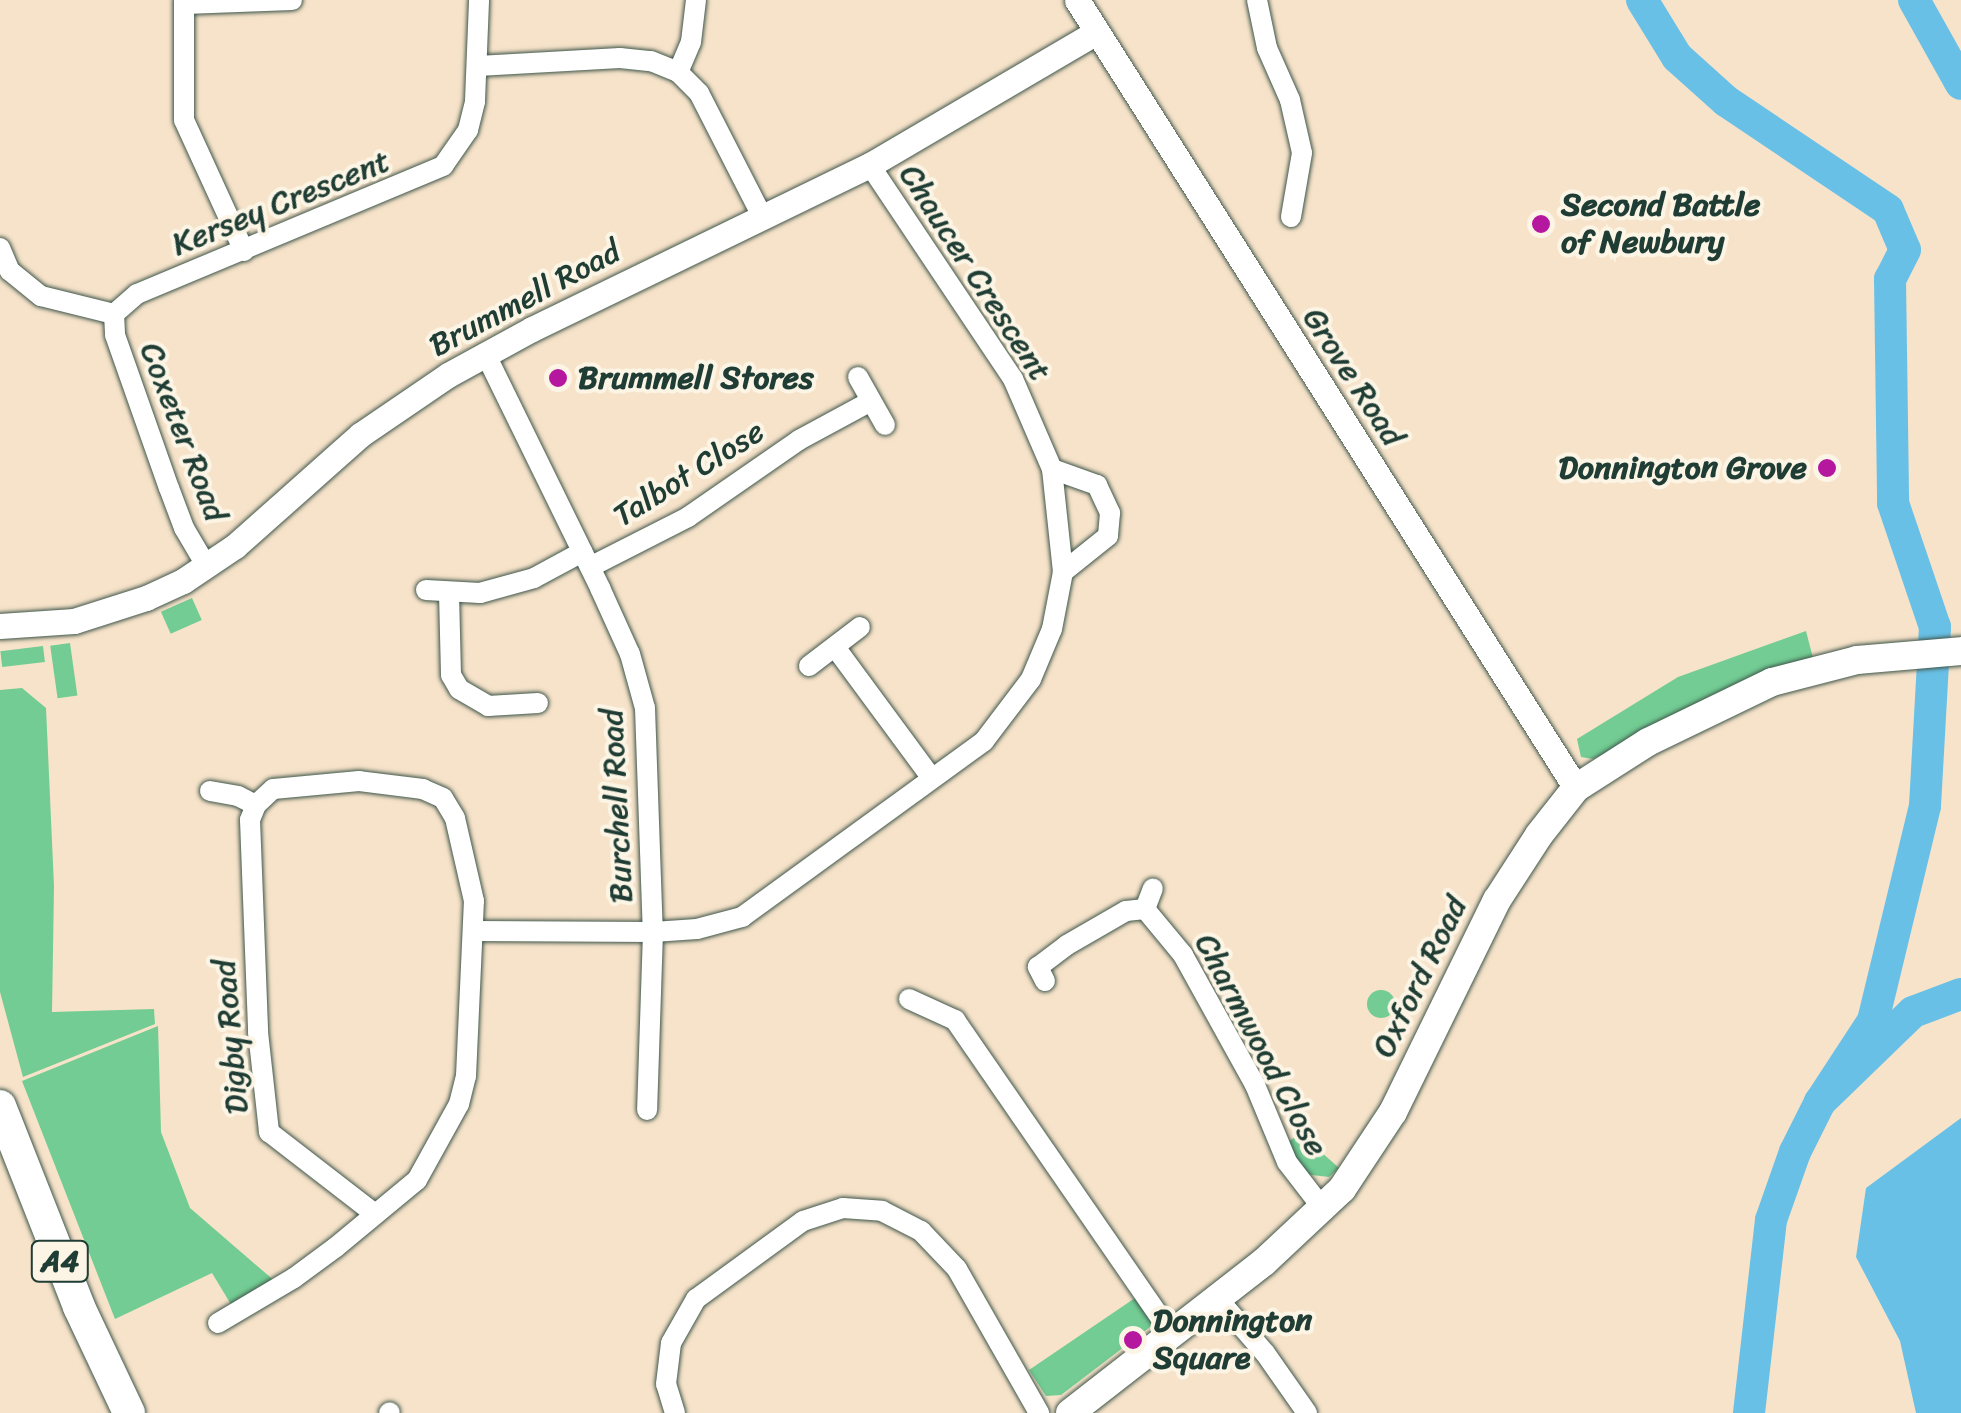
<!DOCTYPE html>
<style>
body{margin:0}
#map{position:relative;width:1961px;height:1413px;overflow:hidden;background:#f7e3ca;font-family:Sriracha,sans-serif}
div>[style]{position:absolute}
.green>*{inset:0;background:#72cc93;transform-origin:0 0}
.round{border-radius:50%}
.water>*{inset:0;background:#69c0e6}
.river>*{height:32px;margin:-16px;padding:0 16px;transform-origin:16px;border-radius:16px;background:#69c0e6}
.roads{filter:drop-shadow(0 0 2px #3f564a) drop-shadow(0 0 2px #3f564a)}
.minor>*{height:20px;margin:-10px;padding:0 10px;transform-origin:10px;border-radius:10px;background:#fff}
.tertiary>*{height:25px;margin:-12.5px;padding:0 12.5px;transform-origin:12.5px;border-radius:12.5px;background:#fff}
.secondary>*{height:28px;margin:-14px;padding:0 14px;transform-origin:14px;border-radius:14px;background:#fff}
.primary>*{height:32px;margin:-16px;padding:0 16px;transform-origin:16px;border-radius:16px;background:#fff}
.dots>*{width:28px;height:28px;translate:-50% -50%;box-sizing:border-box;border:5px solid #fcf5e5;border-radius:50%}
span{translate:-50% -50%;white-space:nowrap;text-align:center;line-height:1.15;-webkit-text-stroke:8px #fcf5e5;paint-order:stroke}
.shield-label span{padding:2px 8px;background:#fcf5e5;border:2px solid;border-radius:8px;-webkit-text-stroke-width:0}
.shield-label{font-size:30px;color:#1f3d34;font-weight:700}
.street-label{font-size:32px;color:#1f3d34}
.poi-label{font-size:32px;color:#1f3d34;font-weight:700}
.left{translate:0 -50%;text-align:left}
.right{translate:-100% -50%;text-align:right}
</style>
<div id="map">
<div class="green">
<i style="left:192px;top:598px;width:24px;height:34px;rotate:66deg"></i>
<i style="clip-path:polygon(1806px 631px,1813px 658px,1593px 759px,1581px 757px,1577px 739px,1678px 677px)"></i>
<i style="left:70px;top:643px;width:53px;height:20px;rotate:82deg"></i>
<i style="left:43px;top:646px;width:16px;height:43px;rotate:83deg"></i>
<i style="clip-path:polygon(22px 688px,46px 708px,54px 886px,52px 1012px,154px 1009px,155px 1024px,23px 1077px,0 992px,0 690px)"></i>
<i class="round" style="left:1367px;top:990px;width:28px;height:28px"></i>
<i style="clip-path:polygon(158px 1026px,161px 1132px,190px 1208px,277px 1283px,235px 1311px,212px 1273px,115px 1319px,22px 1081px)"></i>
<i style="clip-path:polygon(1300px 1133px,1339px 1168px,1329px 1177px,1303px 1174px,1288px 1142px)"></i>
<i style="clip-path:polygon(1135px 1298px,1154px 1324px,1061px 1395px,1046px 1396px,1029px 1370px)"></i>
</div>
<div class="water">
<i style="clip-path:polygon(1961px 1118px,1961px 1413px,1916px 1413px,1900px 1341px,1856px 1257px,1866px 1188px)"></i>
</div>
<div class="river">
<i style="left:1642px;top:0;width:67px;rotate:58.4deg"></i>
<i style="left:1677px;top:57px;width:66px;rotate:41.9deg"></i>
<i style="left:1726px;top:101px;width:195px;rotate:33.9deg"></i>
<i style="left:1888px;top:210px;width:43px;rotate:67deg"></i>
<i style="left:1905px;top:250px;width:33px;rotate:117deg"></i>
<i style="left:1890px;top:279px;width:224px;rotate:89.2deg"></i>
<i style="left:1893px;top:503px;width:131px;rotate:71.3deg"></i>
<i style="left:1935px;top:627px;width:179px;rotate:93.2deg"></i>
<i style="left:1925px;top:806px;width:221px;rotate:103.6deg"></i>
<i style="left:1873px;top:1021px;width:97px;rotate:123.2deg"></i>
<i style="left:1914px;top:0;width:96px;rotate:60.8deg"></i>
<i style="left:1749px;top:1413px;width:194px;rotate:-83.5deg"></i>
<i style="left:1771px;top:1220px;width:72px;rotate:-70.6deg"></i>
<i style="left:1795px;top:1152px;width:56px;rotate:-63.4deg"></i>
<i style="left:1820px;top:1102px;width:129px;rotate:-44.1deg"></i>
<i style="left:1913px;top:1012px;width:51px;rotate:-20.6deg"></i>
</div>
<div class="roads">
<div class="minor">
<i style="left:184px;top:0;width:120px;rotate:90deg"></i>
<i style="left:184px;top:120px;width:144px;rotate:65.4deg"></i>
<i style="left:696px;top:0;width:42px;rotate:96.8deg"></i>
<i style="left:691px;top:42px;width:33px;rotate:113deg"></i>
<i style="left:678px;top:72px;width:30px;rotate:45deg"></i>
<i style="left:699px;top:93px;width:138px;rotate:62.9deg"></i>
<i style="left:1257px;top:0;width:49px;rotate:78.2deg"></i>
<i style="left:1267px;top:48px;width:57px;rotate:66.1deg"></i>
<i style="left:1290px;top:100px;width:54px;rotate:77.2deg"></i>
<i style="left:1302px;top:153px;width:65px;rotate:99.8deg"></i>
<i style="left:185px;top:4px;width:107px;rotate:-2.1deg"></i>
<i style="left:478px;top:66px;width:142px;rotate:-3.2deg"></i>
<i style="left:620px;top:58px;width:31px;rotate:6deg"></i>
<i style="left:651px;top:61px;width:29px;rotate:22deg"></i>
<i style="left:0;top:248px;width:25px;rotate:67deg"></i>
<i style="left:10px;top:271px;width:40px;rotate:39deg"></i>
<i style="left:41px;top:296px;width:75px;rotate:13.9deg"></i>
<i style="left:114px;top:314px;width:30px;rotate:-41deg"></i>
<i style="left:137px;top:294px;width:332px;rotate:-22.7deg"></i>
<i style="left:443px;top:166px;width:44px;rotate:-55.2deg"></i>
<i style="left:468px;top:130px;width:30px;rotate:-76deg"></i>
<i style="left:475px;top:101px;width:101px;rotate:-87.7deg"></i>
<i style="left:114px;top:314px;width:21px;rotate:87deg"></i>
<i style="left:115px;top:335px;width:162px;rotate:70.6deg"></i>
<i style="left:169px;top:488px;width:43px;rotate:69.4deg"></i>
<i style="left:184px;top:528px;width:45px;rotate:59.5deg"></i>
<i style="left:485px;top:353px;width:262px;rotate:63.9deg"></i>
<i style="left:600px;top:588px;width:72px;rotate:65.6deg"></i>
<i style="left:630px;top:654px;width:56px;rotate:74.5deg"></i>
<i style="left:645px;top:708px;width:224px;rotate:88deg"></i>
<i style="left:653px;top:932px;width:178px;rotate:91.9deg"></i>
<i style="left:858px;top:377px;width:55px;rotate:60.6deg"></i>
<i style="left:1052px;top:469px;width:48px;rotate:19.6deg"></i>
<i style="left:1097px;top:485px;width:31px;rotate:65deg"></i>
<i style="left:1110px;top:513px;width:23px;rotate:95deg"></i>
<i style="left:1108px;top:536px;width:58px;rotate:141.3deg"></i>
<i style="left:590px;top:567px;width:110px;rotate:-27deg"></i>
<i style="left:688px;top:517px;width:135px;rotate:-34.7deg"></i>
<i style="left:799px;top:440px;width:82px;rotate:-28.4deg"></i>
<i style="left:426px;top:590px;width:54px;rotate:3.2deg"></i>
<i style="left:480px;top:593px;width:56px;rotate:-15.5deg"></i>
<i style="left:534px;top:578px;width:55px;rotate:-28.4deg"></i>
<i style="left:449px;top:593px;width:82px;rotate:88.6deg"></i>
<i style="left:451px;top:675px;width:16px;rotate:60deg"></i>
<i style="left:459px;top:689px;width:34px;rotate:30deg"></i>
<i style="left:488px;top:706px;width:50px;rotate:-3.4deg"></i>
<i style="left:835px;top:647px;width:162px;rotate:53.6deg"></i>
<i style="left:809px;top:666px;width:64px;rotate:-37.4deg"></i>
<i style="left:210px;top:791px;width:28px;rotate:10deg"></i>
<i style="left:238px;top:796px;width:20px;rotate:27deg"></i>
<i style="left:1145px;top:909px;width:22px;rotate:-69deg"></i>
<i style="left:475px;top:931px;width:178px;rotate:0.3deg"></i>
<i style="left:653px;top:932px;width:44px;rotate:-3.9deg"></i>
<i style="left:697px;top:929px;width:47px;rotate:-14.9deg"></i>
<i style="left:742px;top:917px;width:299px;rotate:-36deg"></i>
<i style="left:984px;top:741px;width:78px;rotate:-52.8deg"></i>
<i style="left:1031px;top:679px;width:54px;rotate:-67.2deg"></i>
<i style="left:1052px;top:629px;width:58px;rotate:-79.1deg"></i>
<i style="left:1063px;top:572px;width:104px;rotate:-96.1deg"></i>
<i style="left:1052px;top:469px;width:98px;rotate:-113.4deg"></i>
<i style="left:1013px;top:379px;width:257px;rotate:-123.8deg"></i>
<i style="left:1045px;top:981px;width:16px;rotate:-117deg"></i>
<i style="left:1038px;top:967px;width:36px;rotate:-37deg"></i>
<i style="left:1067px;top:945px;width:68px;rotate:-30deg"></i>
<i style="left:1126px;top:911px;width:19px;rotate:-6deg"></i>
<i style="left:1145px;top:909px;width:60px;rotate:50.4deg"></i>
<i style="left:1183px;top:955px;width:149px;rotate:61deg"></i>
<i style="left:1255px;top:1085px;width:83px;rotate:67.4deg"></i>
<i style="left:1287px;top:1162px;width:61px;rotate:52.4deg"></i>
<i style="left:909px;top:999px;width:51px;rotate:24.5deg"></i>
<i style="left:955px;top:1020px;width:382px;rotate:55.4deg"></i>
<i style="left:1218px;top:1299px;width:72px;rotate:49deg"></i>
<i style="left:1265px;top:1353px;width:73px;rotate:55deg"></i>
<i style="left:218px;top:1323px;width:88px;rotate:-30.6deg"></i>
<i style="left:294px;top:1278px;width:52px;rotate:-36.4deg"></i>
<i style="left:336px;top:1247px;width:105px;rotate:-39.6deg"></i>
<i style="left:417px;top:1180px;width:87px;rotate:-61.1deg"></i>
<i style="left:459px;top:1104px;width:29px;rotate:-76deg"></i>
<i style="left:466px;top:1076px;width:175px;rotate:-87.4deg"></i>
<i style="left:474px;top:901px;width:85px;rotate:-102.9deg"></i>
<i style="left:455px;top:818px;width:23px;rotate:-121deg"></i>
<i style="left:443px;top:798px;width:22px;rotate:-156deg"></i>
<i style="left:423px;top:789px;width:64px;rotate:-172.9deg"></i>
<i style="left:359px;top:781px;width:86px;rotate:174.7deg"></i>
<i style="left:273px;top:789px;width:23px;rotate:137deg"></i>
<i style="left:256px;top:805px;width:16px;rotate:112deg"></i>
<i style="left:250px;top:820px;width:212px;rotate:87.8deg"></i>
<i style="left:258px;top:1032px;width:101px;rotate:83.7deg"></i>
<i style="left:269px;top:1132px;width:134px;rotate:37.7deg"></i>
<i style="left:389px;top:1413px;width:1px;rotate:-45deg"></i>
<i style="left:675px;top:1413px;width:30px;rotate:-107deg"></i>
<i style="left:666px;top:1384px;width:41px;rotate:-83deg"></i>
<i style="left:671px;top:1343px;width:51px;rotate:-60.4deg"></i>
<i style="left:696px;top:1299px;width:132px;rotate:-36.1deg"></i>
<i style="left:803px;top:1221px;width:42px;rotate:-18deg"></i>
<i style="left:843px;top:1208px;width:39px;rotate:4deg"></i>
<i style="left:882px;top:1211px;width:44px;rotate:27.1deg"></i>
<i style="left:921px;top:1231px;width:52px;rotate:46.5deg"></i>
<i style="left:957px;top:1269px;width:166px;rotate:60.3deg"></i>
</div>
<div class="tertiary">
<i style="left:1077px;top:0;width:933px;rotate:57.66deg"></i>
<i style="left:0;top:626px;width:74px;rotate:-3.9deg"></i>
<i style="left:74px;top:621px;width:76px;rotate:-17.7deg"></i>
<i style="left:146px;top:598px;width:41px;rotate:-24.7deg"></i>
<i style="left:183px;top:581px;width:63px;rotate:-33.9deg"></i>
<i style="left:235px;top:546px;width:167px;rotate:-41.6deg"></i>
<i style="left:360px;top:435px;width:107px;rotate:-34.3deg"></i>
<i style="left:448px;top:375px;width:96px;rotate:-28.7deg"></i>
<i style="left:532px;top:329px;width:376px;rotate:-25.9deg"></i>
<i style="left:870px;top:165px;width:263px;rotate:-30.4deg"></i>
</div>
<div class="secondary">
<i style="left:1070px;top:1413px;width:246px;rotate:-37.9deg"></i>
<i style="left:1264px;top:1262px;width:107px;rotate:-43.1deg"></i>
<i style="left:1342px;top:1189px;width:92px;rotate:-56.5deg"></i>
<i style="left:1393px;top:1112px;width:236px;rotate:-63.9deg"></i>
<i style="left:1497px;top:900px;width:77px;rotate:-57.1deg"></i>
<i style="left:1539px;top:835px;width:60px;rotate:-51.8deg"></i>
<i style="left:1576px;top:788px;width:85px;rotate:-32.6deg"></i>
<i style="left:1648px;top:742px;width:138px;rotate:-25.8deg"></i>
<i style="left:1772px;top:682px;width:88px;rotate:-14.5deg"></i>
<i style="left:1857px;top:660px;width:104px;rotate:-4.9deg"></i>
</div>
<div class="primary">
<i style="left:0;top:1106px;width:216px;rotate:68.5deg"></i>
<i style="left:79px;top:1307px;width:117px;rotate:64.7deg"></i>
</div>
</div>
<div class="dots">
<i style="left:1541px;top:224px;background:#b5179e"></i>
<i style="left:558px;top:378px;background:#b5179e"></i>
<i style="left:1827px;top:468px;background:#b5179e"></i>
<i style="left:1133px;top:1340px;background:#b5179e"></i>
</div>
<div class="shield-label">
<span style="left:60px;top:1261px">A4</span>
</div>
<div class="street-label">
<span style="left:281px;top:203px;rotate:-22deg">Kersey Crescent</span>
<span style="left:975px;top:273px;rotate:57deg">Chaucer Crescent</span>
<span style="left:525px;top:299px;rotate:-28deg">Brummell Road</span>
<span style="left:1353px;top:377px;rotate:57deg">Grove Road</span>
<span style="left:183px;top:432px;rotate:69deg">Coxeter Road</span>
<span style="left:689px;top:474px;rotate:-32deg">Talbot Close</span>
<span style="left:617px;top:806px;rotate:-93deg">Burchell Road</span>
<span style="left:1420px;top:977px;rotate:-64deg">Oxford Road</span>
<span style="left:231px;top:1037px;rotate:-95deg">Digby Road</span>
<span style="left:1261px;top:1045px;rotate:62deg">Charmwood Close</span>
</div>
<div class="poi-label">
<span class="left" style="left:1561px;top:224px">Second Battle<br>of Newbury</span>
<span class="left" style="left:578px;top:378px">Brummell Stores</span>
<span class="right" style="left:1807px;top:468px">Donnington Grove</span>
<span class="left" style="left:1153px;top:1340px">Donnington<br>Square</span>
</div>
</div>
